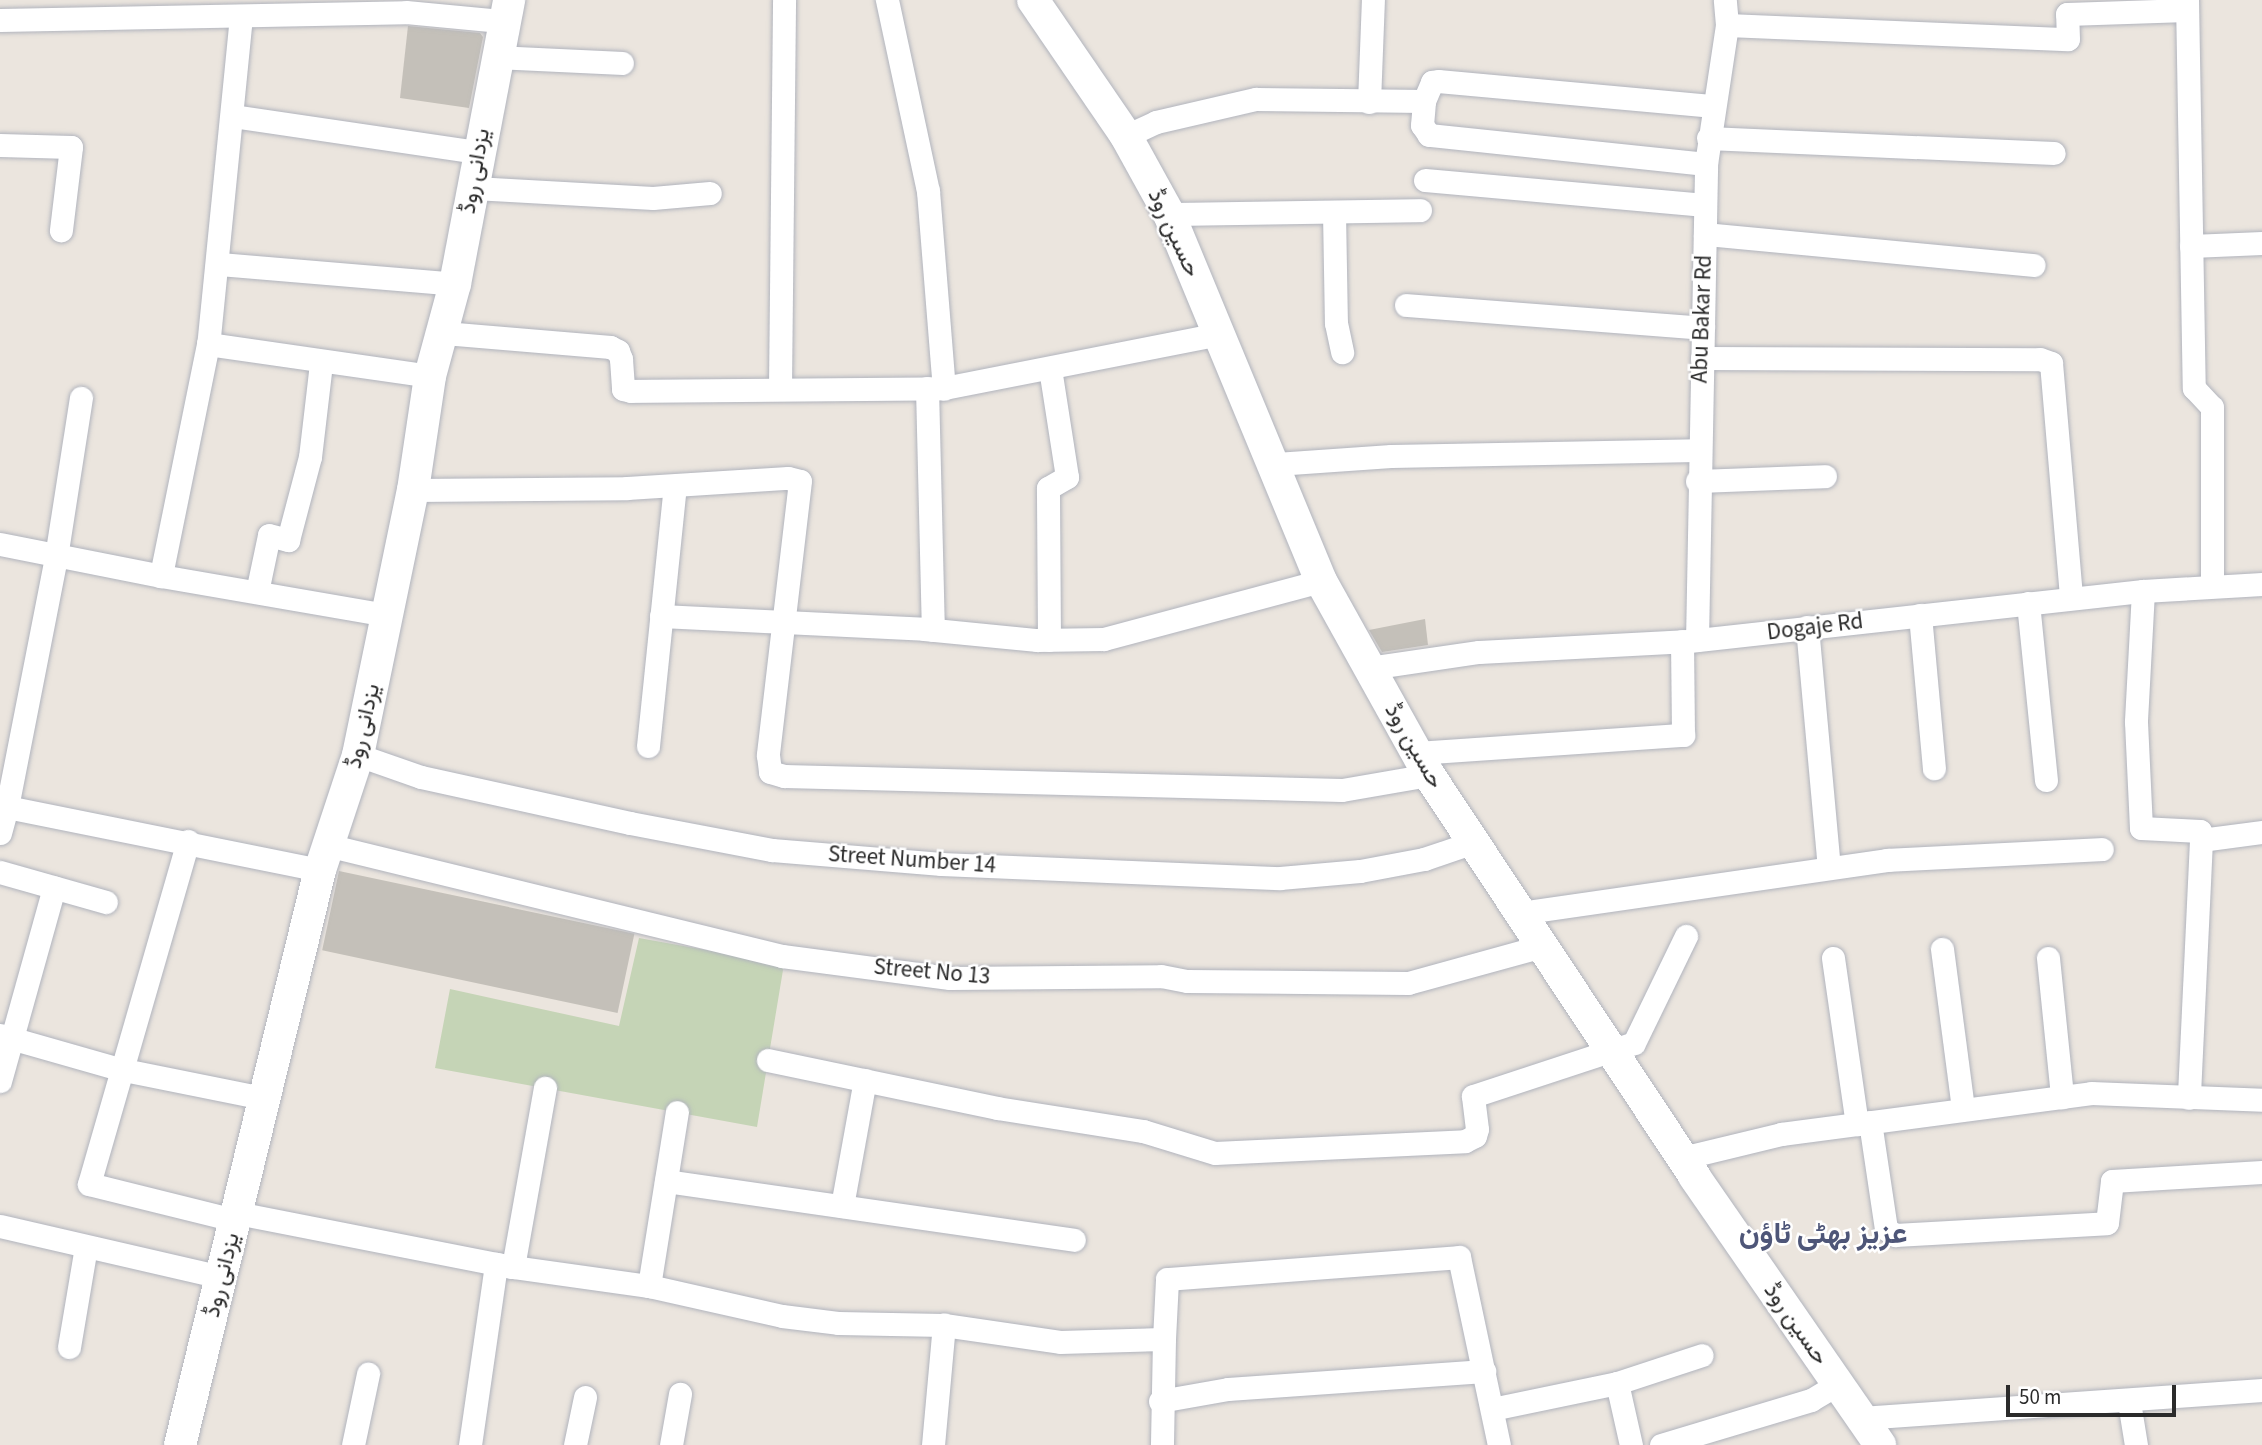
<!DOCTYPE html>
<meta charset="utf-8">
<style>
body{margin:0}
#map{position:relative;width:2262px;height:1445px;overflow:hidden;background:#ebe5de;font-family:"Source Sans 3",Vazirmatn,sans-serif}
div>[style]{position:absolute}
.cemetery>*{inset:0;background:#c5d4b6}
.building>*{inset:0;background:#c4c0b9;transform-origin:0 0}
.roads{filter:drop-shadow(0 0 2px #b1b4bd) drop-shadow(0 0 2px #b1b4bd)}
.street>*{height:23px;margin:-11.5px;padding:0 11.5px;transform-origin:11.5px;border-radius:11.5px;background:#fff}
.secondary>*{height:32px;margin:-16px;padding:0 16px;transform-origin:16px;border-radius:16px;background:#fff}
span{translate:-50% -50%;white-space:nowrap;text-align:center;line-height:1.15;-webkit-text-stroke:5px #fff;paint-order:stroke}
.street-label{font-size:23px;color:#2b2b2b}
.district-label{font-size:30px;color:#4e5678;font-weight:700}
.scale{position:absolute;left:2006px;top:1385px;width:170px;height:32px;box-sizing:border-box;border:4px solid #2b2b2b;border-top:0;padding-left:9px;font-size:21px;line-height:24px;white-space:nowrap;color:#2b2b2b;-webkit-text-stroke:5px #fff;paint-order:stroke}
</style>
<div id="map">
<div class="cemetery">
<i style="clip-path:polygon(639px 938px,784px 964px,757px 1127px,435px 1068px,450px 989px,619px 1026px)"></i>
</div>
<div class="building">
<i style="clip-path:polygon(408px 26px,480px 33px,483px 37px,469px 108px,400px 98px)"></i>
<i style="clip-path:polygon(1425px 619px,1428px 645px,1382px 652px,1369px 630px)"></i>
<i style="left:339px;top:871px;width:302px;height:81px;rotate:12deg"></i>
</div>
<div class="roads">
<div class="street">
<i style="left:887px;top:0;width:195px;rotate:77.9deg"></i>
<i style="left:928px;top:191px;width:198px;rotate:85.4deg"></i>
<i style="left:2187px;top:0;width:388px;rotate:89deg"></i>
<i style="left:2194px;top:388px;width:26px;rotate:47deg"></i>
<i style="left:2212px;top:407px;width:178px;rotate:90deg"></i>
<i style="left:241px;top:16px;width:330px;rotate:95.7deg"></i>
<i style="left:208px;top:344px;width:224px;rotate:8.2deg"></i>
<i style="left:0;top:20px;width:406px;rotate:-1.1deg"></i>
<i style="left:406px;top:12px;width:96px;rotate:5.4deg"></i>
<i style="left:1727px;top:25px;width:341px;rotate:2.4deg"></i>
<i style="left:2068px;top:39px;width:25px;rotate:-92deg"></i>
<i style="left:2067px;top:14px;width:120px;rotate:-1.9deg"></i>
<i style="left:496px;top:57px;width:126px;rotate:2.7deg"></i>
<i style="left:1369px;top:102px;width:102px;rotate:-87.8deg"></i>
<i style="left:233px;top:116px;width:248px;rotate:8.4deg"></i>
<i style="left:1126px;top:136px;width:33px;rotate:-25deg"></i>
<i style="left:1156px;top:122px;width:103px;rotate:-13deg"></i>
<i style="left:1256px;top:99px;width:168px;rotate:0.7deg"></i>
<i style="left:1708px;top:138px;width:346px;rotate:2.5deg"></i>
<i style="left:0;top:145px;width:71px;rotate:1.6deg"></i>
<i style="left:71px;top:147px;width:84px;rotate:96.9deg"></i>
<i style="left:1706px;top:164px;width:279px;rotate:-174deg"></i>
<i style="left:1429px;top:135px;width:12px;rotate:-125deg"></i>
<i style="left:1422px;top:125px;width:24px;rotate:-85deg"></i>
<i style="left:1424px;top:101px;width:21px;rotate:-67deg"></i>
<i style="left:1432px;top:82px;width:6px;rotate:-9deg"></i>
<i style="left:1438px;top:81px;width:274px;rotate:5.2deg"></i>
<i style="left:1425px;top:180px;width:281px;rotate:5.1deg"></i>
<i style="left:474px;top:188px;width:179px;rotate:3.2deg"></i>
<i style="left:653px;top:198px;width:57px;rotate:-5deg"></i>
<i style="left:1334px;top:212px;width:111px;rotate:89deg"></i>
<i style="left:1336px;top:323px;width:30px;rotate:78deg"></i>
<i style="left:1169px;top:214px;width:251px;rotate:-0.9deg"></i>
<i style="left:1705px;top:234px;width:330px;rotate:5.4deg"></i>
<i style="left:2191px;top:246px;width:71px;rotate:-2.4deg"></i>
<i style="left:219px;top:264px;width:237px;rotate:4.8deg"></i>
<i style="left:1406px;top:305px;width:298px;rotate:4.4deg"></i>
<i style="left:444px;top:333px;width:167px;rotate:4.8deg"></i>
<i style="left:610px;top:347px;width:9px;rotate:27deg"></i>
<i style="left:618px;top:351px;width:9px;rotate:69deg"></i>
<i style="left:621px;top:359px;width:30px;rotate:86deg"></i>
<i style="left:623px;top:389px;width:8px;rotate:14deg"></i>
<i style="left:631px;top:391px;width:313px;rotate:-0.5deg"></i>
<i style="left:944px;top:388px;width:280px;rotate:-11.1deg"></i>
<i style="left:208px;top:344px;width:237px;rotate:101.5deg"></i>
<i style="left:161px;top:576px;width:229px;rotate:9.8deg"></i>
<i style="left:1702px;top:358px;width:338px;rotate:0.2deg"></i>
<i style="left:2040px;top:359px;width:12px;rotate:20deg"></i>
<i style="left:2051px;top:363px;width:236px;rotate:85.1deg"></i>
<i style="left:780px;top:387px;width:387px;rotate:-89.4deg"></i>
<i style="left:927px;top:388px;width:242px;rotate:88.6deg"></i>
<i style="left:1276px;top:464px;width:115px;rotate:-4deg"></i>
<i style="left:1391px;top:456px;width:306px;rotate:-1.1deg"></i>
<i style="left:1697px;top:481px;width:128px;rotate:-2.2deg"></i>
<i style="left:413px;top:490px;width:214px;rotate:-0.5deg"></i>
<i style="left:627px;top:488px;width:161px;rotate:-3.6deg"></i>
<i style="left:788px;top:478px;width:12px;rotate:14deg"></i>
<i style="left:800px;top:481px;width:276px;rotate:96.7deg"></i>
<i style="left:768px;top:755px;width:17px;rotate:83deg"></i>
<i style="left:770px;top:772px;width:15px;rotate:16deg"></i>
<i style="left:784px;top:776px;width:558px;rotate:1.44deg"></i>
<i style="left:1342px;top:790px;width:88px;rotate:-9.8deg"></i>
<i style="left:0;top:544px;width:164px;rotate:11.2deg"></i>
<i style="left:2143px;top:591px;width:131px;rotate:93.1deg"></i>
<i style="left:2136px;top:722px;width:106px;rotate:87.3deg"></i>
<i style="left:2141px;top:828px;width:59px;rotate:2.9deg"></i>
<i style="left:2200px;top:831px;width:9px;rotate:84deg"></i>
<i style="left:2201px;top:840px;width:258px;rotate:92.7deg"></i>
<i style="left:257px;top:592px;width:58px;rotate:-78.1deg"></i>
<i style="left:269px;top:535px;width:20px;rotate:15deg"></i>
<i style="left:288px;top:540px;width:86px;rotate:-75.2deg"></i>
<i style="left:310px;top:457px;width:95px;rotate:-83.3deg"></i>
<i style="left:2028px;top:603px;width:178px;rotate:84.2deg"></i>
<i style="left:1920px;top:615px;width:154px;rotate:84.8deg"></i>
<i style="left:661px;top:616px;width:263px;rotate:2.8deg"></i>
<i style="left:924px;top:629px;width:114px;rotate:5.6deg"></i>
<i style="left:1037px;top:640px;width:67px;rotate:-0.9deg"></i>
<i style="left:1104px;top:639px;width:225px;rotate:-15deg"></i>
<i style="left:1807px;top:627px;width:241px;rotate:84.8deg"></i>
<i style="left:1049px;top:640px;width:152px;rotate:-90.4deg"></i>
<i style="left:1048px;top:488px;width:22px;rotate:-30deg"></i>
<i style="left:1067px;top:477px;width:109px;rotate:-98.9deg"></i>
<i style="left:1697px;top:640px;width:476px;rotate:-88.9deg"></i>
<i style="left:1706px;top:164px;width:141px;rotate:-81.4deg"></i>
<i style="left:1727px;top:25px;width:25px;rotate:-95deg"></i>
<i style="left:1369px;top:668px;width:111px;rotate:-8.3deg"></i>
<i style="left:1479px;top:652px;width:210px;rotate:-3deg"></i>
<i style="left:1689px;top:641px;width:457px;rotate:-6.3deg"></i>
<i style="left:2143px;top:591px;width:119px;rotate:-3.4deg"></i>
<i style="left:648px;top:746px;width:261px;rotate:-84.1deg"></i>
<i style="left:1417px;top:753px;width:267px;rotate:-3.9deg"></i>
<i style="left:1683px;top:735px;width:94px;rotate:-90.6deg"></i>
<i style="left:358px;top:755px;width:67px;rotate:19.2deg"></i>
<i style="left:421px;top:777px;width:214px;rotate:12.4deg"></i>
<i style="left:630px;top:823px;width:145px;rotate:10.8deg"></i>
<i style="left:772px;top:850px;width:170px;rotate:4.7deg"></i>
<i style="left:941px;top:864px;width:339px;rotate:2.4deg"></i>
<i style="left:1280px;top:878px;width:80px;rotate:-5deg"></i>
<i style="left:1360px;top:871px;width:65px;rotate:-10.6deg"></i>
<i style="left:1424px;top:859px;width:53px;rotate:-18.8deg"></i>
<i style="left:0;top:806px;width:7px;rotate:8deg"></i>
<i style="left:7px;top:807px;width:255px;rotate:-78.9deg"></i>
<i style="left:56px;top:557px;width:161px;rotate:-81.1deg"></i>
<i style="left:0;top:833px;width:27px;rotate:-75deg"></i>
<i style="left:7px;top:807px;width:319px;rotate:11.4deg"></i>
<i style="left:2201px;top:840px;width:62px;rotate:-7.5deg"></i>
<i style="left:188px;top:841px;width:357px;rotate:106.1deg"></i>
<i style="left:89px;top:1184px;width:150px;rotate:13.9deg"></i>
<i style="left:331px;top:846px;width:464px;rotate:13.7deg"></i>
<i style="left:782px;top:956px;width:169px;rotate:7.5deg"></i>
<i style="left:950px;top:978px;width:211px;rotate:-0.5deg"></i>
<i style="left:1161px;top:976px;width:26px;rotate:11deg"></i>
<i style="left:1187px;top:981px;width:221px;rotate:0.5deg"></i>
<i style="left:1408px;top:983px;width:139px;rotate:-15.4deg"></i>
<i style="left:0;top:872px;width:110px;rotate:15.8deg"></i>
<i style="left:1520px;top:913px;width:371px;rotate:-8.2deg"></i>
<i style="left:1887px;top:860px;width:215px;rotate:-2.9deg"></i>
<i style="left:1942px;top:949px;width:161px;rotate:82.5deg"></i>
<i style="left:1833px;top:958px;width:168px;rotate:81.8deg"></i>
<i style="left:2048px;top:958px;width:140px;rotate:84.2deg"></i>
<i style="left:0;top:1035px;width:124px;rotate:15.9deg"></i>
<i style="left:119px;top:1069px;width:147px;rotate:11.4deg"></i>
<i style="left:768px;top:1060px;width:234px;rotate:11.8deg"></i>
<i style="left:997px;top:1108px;width:148px;rotate:9deg"></i>
<i style="left:1143px;top:1131px;width:75px;rotate:17deg"></i>
<i style="left:1215px;top:1153px;width:250px;rotate:-2.7deg"></i>
<i style="left:1465px;top:1141px;width:11px;rotate:-27deg"></i>
<i style="left:1475px;top:1136px;width:7px;rotate:-74deg"></i>
<i style="left:1477px;top:1129px;width:33px;rotate:-97deg"></i>
<i style="left:1473px;top:1096px;width:169px;rotate:-18.2deg"></i>
<i style="left:1634px;top:1043px;width:119px;rotate:-64.1deg"></i>
<i style="left:0;top:1081px;width:201px;rotate:-74.4deg"></i>
<i style="left:1870px;top:1122px;width:108px;rotate:81.5deg"></i>
<i style="left:1886px;top:1229px;width:11px;rotate:34deg"></i>
<i style="left:1895px;top:1235px;width:212px;rotate:-3.2deg"></i>
<i style="left:2107px;top:1223px;width:42px;rotate:-83.2deg"></i>
<i style="left:2112px;top:1181px;width:150px;rotate:-3.4deg"></i>
<i style="left:1682px;top:1158px;width:102px;rotate:-13.6deg"></i>
<i style="left:1781px;top:1134px;width:313px;rotate:-7.5deg"></i>
<i style="left:2091px;top:1093px;width:171px;rotate:2.3deg"></i>
<i style="left:666px;top:1181px;width:412px;rotate:8.2deg"></i>
<i style="left:842px;top:1206px;width:128px;rotate:-79.7deg"></i>
<i style="left:237px;top:1213px;width:281px;rotate:11.1deg"></i>
<i style="left:513px;top:1267px;width:182px;rotate:-79.9deg"></i>
<i style="left:0;top:1226px;width:227px;rotate:13deg"></i>
<i style="left:513px;top:1267px;width:137px;rotate:8deg"></i>
<i style="left:649px;top:1286px;width:176px;rotate:-80.9deg"></i>
<i style="left:649px;top:1286px;width:136px;rotate:12.7deg"></i>
<i style="left:782px;top:1316px;width:56px;rotate:7.1deg"></i>
<i style="left:838px;top:1323px;width:106px;rotate:1.1deg"></i>
<i style="left:944px;top:1325px;width:117px;rotate:8.3deg"></i>
<i style="left:1060px;top:1342px;width:104px;rotate:-1.7deg"></i>
<i style="left:1164px;top:1339px;width:106px;rotate:91.1deg"></i>
<i style="left:1164px;top:1339px;width:60px;rotate:-87.1deg"></i>
<i style="left:1167px;top:1279px;width:293px;rotate:-4.3deg"></i>
<i style="left:1459px;top:1257px;width:192px;rotate:78deg"></i>
<i style="left:69px;top:1347px;width:101px;rotate:-80.4deg"></i>
<i style="left:1617px;top:1383px;width:89px;rotate:-18.2deg"></i>
<i style="left:1160px;top:1401px;width:69px;rotate:-10deg"></i>
<i style="left:1228px;top:1389px;width:257px;rotate:-4deg"></i>
<i style="left:2129px;top:1402px;width:44px;rotate:80.8deg"></i>
<i style="left:1492px;top:1409px;width:128px;rotate:-11.7deg"></i>
<i style="left:1617px;top:1383px;width:64px;rotate:77.3deg"></i>
<i style="left:1861px;top:1418px;width:402px;rotate:-4deg"></i>
<i style="left:353px;top:1445px;width:73px;rotate:-78.1deg"></i>
<i style="left:470px;top:1445px;width:183px;rotate:-81.8deg"></i>
<i style="left:575px;top:1445px;width:49px;rotate:-78.2deg"></i>
<i style="left:671px;top:1445px;width:52px;rotate:-80deg"></i>
<i style="left:933px;top:1445px;width:121px;rotate:-84.8deg"></i>
<i style="left:1661px;top:1445px;width:157px;rotate:-16.7deg"></i>
<i style="left:1811px;top:1400px;width:31px;rotate:-31deg"></i>
</div>
<div class="secondary">
<i style="left:1033px;top:0;width:165px;rotate:55.6deg"></i>
<i style="left:1126px;top:136px;width:89px;rotate:61.1deg"></i>
<i style="left:1169px;top:214px;width:397px;rotate:67.5deg"></i>
<i style="left:1321px;top:581px;width:222px;rotate:60.9deg"></i>
<i style="left:1429px;top:775px;width:481px;rotate:56.5deg"></i>
<i style="left:1694px;top:1176px;width:327px;rotate:55.3deg"></i>
<i style="left:180px;top:1445px;width:592px;rotate:-76.32deg"></i>
<i style="left:320px;top:870px;width:121px;rotate:-71.7deg"></i>
<i style="left:358px;top:755px;width:271px;rotate:-78.3deg"></i>
<i style="left:413px;top:490px;width:115px;rotate:-81.5deg"></i>
<i style="left:430px;top:376px;width:95px;rotate:-74.8deg"></i>
<i style="left:455px;top:284px;width:289px;rotate:-79.2deg"></i>
</div>
</div>
<div class="street-label">
<span style="left:475px;top:171px;rotate:-80deg">یزدانی روڈ</span>
<span style="left:1174px;top:233px;rotate:65deg">حسین روڈ</span>
<span style="left:1702px;top:319px;rotate:-88deg">Abu Bakar Rd</span>
<span style="left:1815px;top:627px;rotate:-7deg">Dogaje Rd</span>
<span style="left:363px;top:726px;rotate:-77deg">یزدانی روڈ</span>
<span style="left:1414px;top:746px;rotate:60deg">حسین روڈ</span>
<span style="left:912px;top:860px;rotate:4deg">Street Number 14</span>
<span style="left:932px;top:972px;rotate:5deg">Street No 13</span>
<span style="left:222px;top:1275px;rotate:-76deg">یزدانی روڈ</span>
<span style="left:1796px;top:1324px;rotate:55deg">حسین روڈ</span>
</div>
<div class="district-label">
<span style="left:1823px;top:1234px">عزیز بھٹی ٹاؤن</span>
</div>
<div class="scale">50 m</div>
</div>
